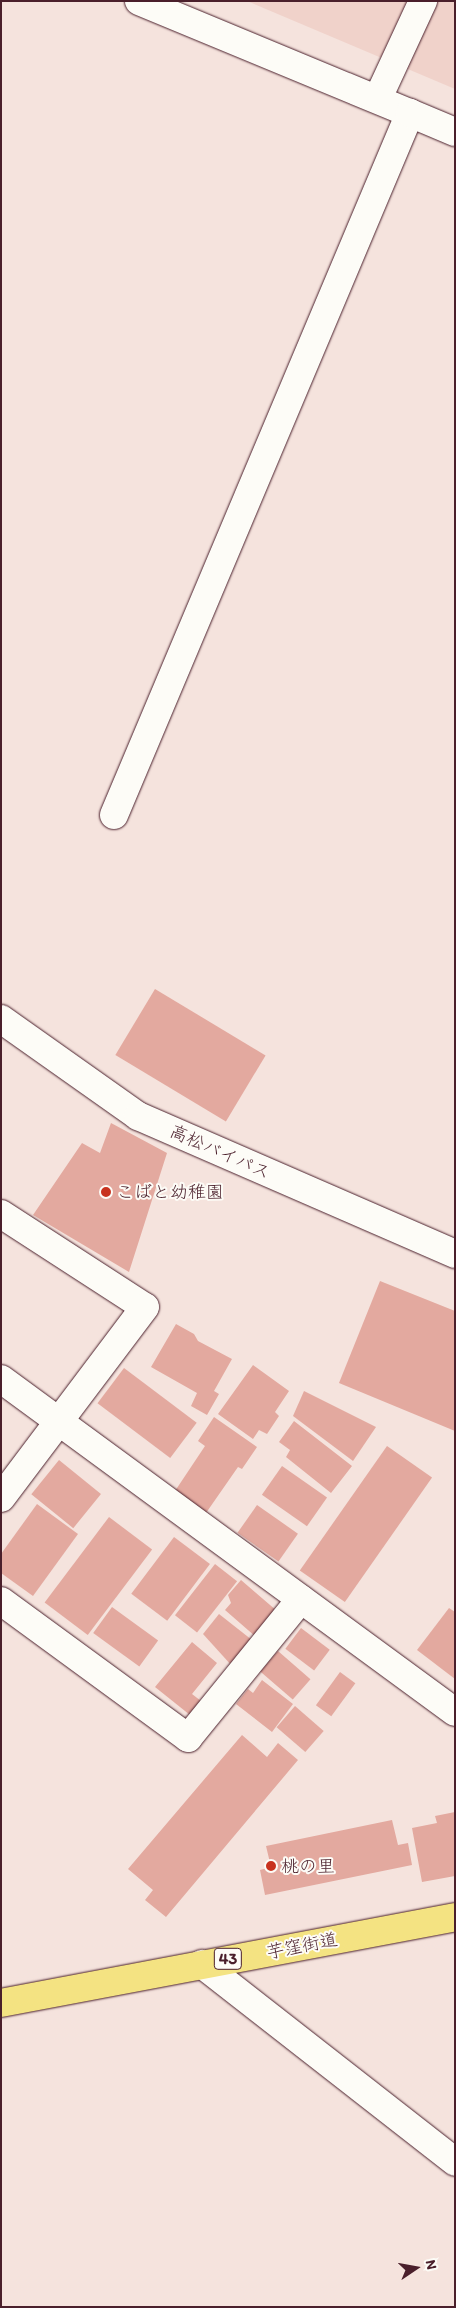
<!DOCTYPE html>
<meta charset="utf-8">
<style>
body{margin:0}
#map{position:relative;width:456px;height:2308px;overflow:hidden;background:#f5e3dd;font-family:Itim,"Klee One",sans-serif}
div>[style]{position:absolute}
.built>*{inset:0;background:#f0d2ca}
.building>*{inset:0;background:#e3a99f;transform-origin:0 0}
.roads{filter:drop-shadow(0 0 1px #4a1f2b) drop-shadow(0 0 1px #4a1f2b)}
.street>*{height:28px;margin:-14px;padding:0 14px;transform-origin:14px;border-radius:14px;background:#fdfcf7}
.secondary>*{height:28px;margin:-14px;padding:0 14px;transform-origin:14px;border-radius:14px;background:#fdfcf7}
.primary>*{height:28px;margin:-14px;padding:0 14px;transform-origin:14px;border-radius:14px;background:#f4e382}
.dots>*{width:14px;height:14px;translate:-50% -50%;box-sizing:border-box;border:2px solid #fdfcf7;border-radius:50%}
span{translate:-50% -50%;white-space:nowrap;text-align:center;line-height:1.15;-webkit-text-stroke:4px #fdfcf7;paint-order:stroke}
.shield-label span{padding:1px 4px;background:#fdfcf7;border:1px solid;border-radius:4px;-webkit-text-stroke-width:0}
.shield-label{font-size:16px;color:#4a1f2b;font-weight:700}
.street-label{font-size:18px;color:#4a1f2b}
.poi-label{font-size:18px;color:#4a1f2b}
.left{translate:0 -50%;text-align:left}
.frame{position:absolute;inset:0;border:2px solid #4a1f2b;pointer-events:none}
.north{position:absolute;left:391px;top:2243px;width:50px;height:50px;-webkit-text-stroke:4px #fdfcf7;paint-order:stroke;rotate:78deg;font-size:14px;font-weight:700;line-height:20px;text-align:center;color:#4a1f2b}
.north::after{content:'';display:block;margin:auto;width:18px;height:22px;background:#4a1f2b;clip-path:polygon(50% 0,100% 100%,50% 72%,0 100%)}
</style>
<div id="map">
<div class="built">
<i style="clip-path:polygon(247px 1px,455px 1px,455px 89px)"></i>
</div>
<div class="building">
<i style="left:155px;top:989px;width:129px;height:77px;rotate:31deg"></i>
<i style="clip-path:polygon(111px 1123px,167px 1153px,129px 1272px,33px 1215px,82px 1143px,100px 1153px)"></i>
<i style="clip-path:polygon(380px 1281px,455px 1311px,455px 1431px,339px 1383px)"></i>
<i style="clip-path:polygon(176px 1324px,194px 1334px,198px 1341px,232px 1359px,214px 1391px,219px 1394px,207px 1415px,191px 1406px,197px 1393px,151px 1367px)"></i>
<i style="clip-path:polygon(253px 1365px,289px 1391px,275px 1412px,279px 1416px,267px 1434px,259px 1430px,253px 1439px,218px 1414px)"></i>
<i style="left:124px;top:1368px;width:91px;height:44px;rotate:37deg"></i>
<i style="clip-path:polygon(304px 1391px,376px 1427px,353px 1461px,293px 1416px)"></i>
<i style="clip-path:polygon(214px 1417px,257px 1447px,242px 1469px,238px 1467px,206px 1513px,175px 1491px,205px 1446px,198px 1441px)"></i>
<i style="clip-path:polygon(294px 1421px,352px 1466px,331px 1493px,286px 1457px,290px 1450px,279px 1442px)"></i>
<i style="left:387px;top:1446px;width:55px;height:152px;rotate:35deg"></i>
<i style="left:59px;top:1460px;width:54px;height:44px;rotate:39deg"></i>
<i style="left:282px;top:1466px;width:55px;height:35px;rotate:35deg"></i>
<i style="clip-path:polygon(37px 1504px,78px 1534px,33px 1596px,1px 1573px,1px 1554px)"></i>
<i style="left:257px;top:1505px;width:50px;height:34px;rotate:35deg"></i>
<i style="left:109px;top:1517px;width:54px;height:107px;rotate:37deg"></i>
<i style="left:174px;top:1537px;width:45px;height:71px;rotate:37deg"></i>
<i style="left:215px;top:1564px;width:28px;height:65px;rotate:38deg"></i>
<i style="clip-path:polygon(241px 1580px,277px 1611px,256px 1637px,225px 1610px,231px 1603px,228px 1595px)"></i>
<i style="left:112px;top:1607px;width:57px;height:32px;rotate:36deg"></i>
<i style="clip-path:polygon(449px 1608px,455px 1612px,455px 1679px,417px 1650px)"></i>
<i style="clip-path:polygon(219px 1614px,252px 1640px,232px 1666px,203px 1634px)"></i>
<i style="left:301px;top:1628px;width:36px;height:26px;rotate:37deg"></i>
<i style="clip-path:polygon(192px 1642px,217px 1663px,192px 1694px,201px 1701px,190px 1715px,155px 1687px)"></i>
<i style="left:278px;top:1651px;width:43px;height:27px;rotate:41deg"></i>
<i style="left:340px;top:1672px;width:19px;height:41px;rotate:36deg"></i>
<i style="clip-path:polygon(262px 1680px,293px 1704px,272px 1732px,236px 1704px,248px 1689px,253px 1693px)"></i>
<i style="left:295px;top:1706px;width:38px;height:28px;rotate:41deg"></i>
<i style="clip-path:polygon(242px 1735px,267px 1757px,278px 1743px,298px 1760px,166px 1917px,145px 1900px,153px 1890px,128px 1869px)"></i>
<i style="clip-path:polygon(455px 1812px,455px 1876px,422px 1882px,412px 1828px,437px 1823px,435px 1816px)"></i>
<i style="clip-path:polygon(392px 1820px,398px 1845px,408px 1843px,412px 1865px,265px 1895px,260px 1870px,271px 1867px,266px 1846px)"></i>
</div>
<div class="roads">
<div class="street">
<i style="left:1px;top:1214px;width:171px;rotate:32.9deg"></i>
<i style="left:145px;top:1307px;width:239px;rotate:127deg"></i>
<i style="left:1px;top:1379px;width:563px;rotate:36.26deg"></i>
<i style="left:1px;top:1601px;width:232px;rotate:36.2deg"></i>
<i style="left:188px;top:1738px;width:179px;rotate:-50.9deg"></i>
<i style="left:202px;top:1964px;width:321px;rotate:38deg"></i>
</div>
<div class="secondary">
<i style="left:139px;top:1px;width:293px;rotate:22.5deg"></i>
<i style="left:378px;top:98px;width:107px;rotate:-65.1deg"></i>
<i style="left:114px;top:815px;width:762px;rotate:-67.14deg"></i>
<i style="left:410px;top:113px;width:49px;rotate:22.9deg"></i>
<i style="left:1px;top:1019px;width:168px;rotate:35.3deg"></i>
<i style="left:138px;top:1116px;width:346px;rotate:23.5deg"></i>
</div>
<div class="primary">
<i style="left:1px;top:2003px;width:462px;rotate:-10.7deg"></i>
</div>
</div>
<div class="dots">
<i style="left:106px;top:1192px;background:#c8321e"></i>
<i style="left:271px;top:1866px;background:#c8321e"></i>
</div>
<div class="shield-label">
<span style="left:228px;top:1959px">43</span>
</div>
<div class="street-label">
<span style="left:220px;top:1152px;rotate:24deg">高松バイパス</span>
<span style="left:302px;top:1946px;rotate:-11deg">芋窪街道</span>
</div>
<div class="poi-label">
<span class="left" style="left:116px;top:1192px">こばと幼稚園</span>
<span class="left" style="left:281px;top:1866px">桃の里</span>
</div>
<div class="frame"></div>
<div class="north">N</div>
</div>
